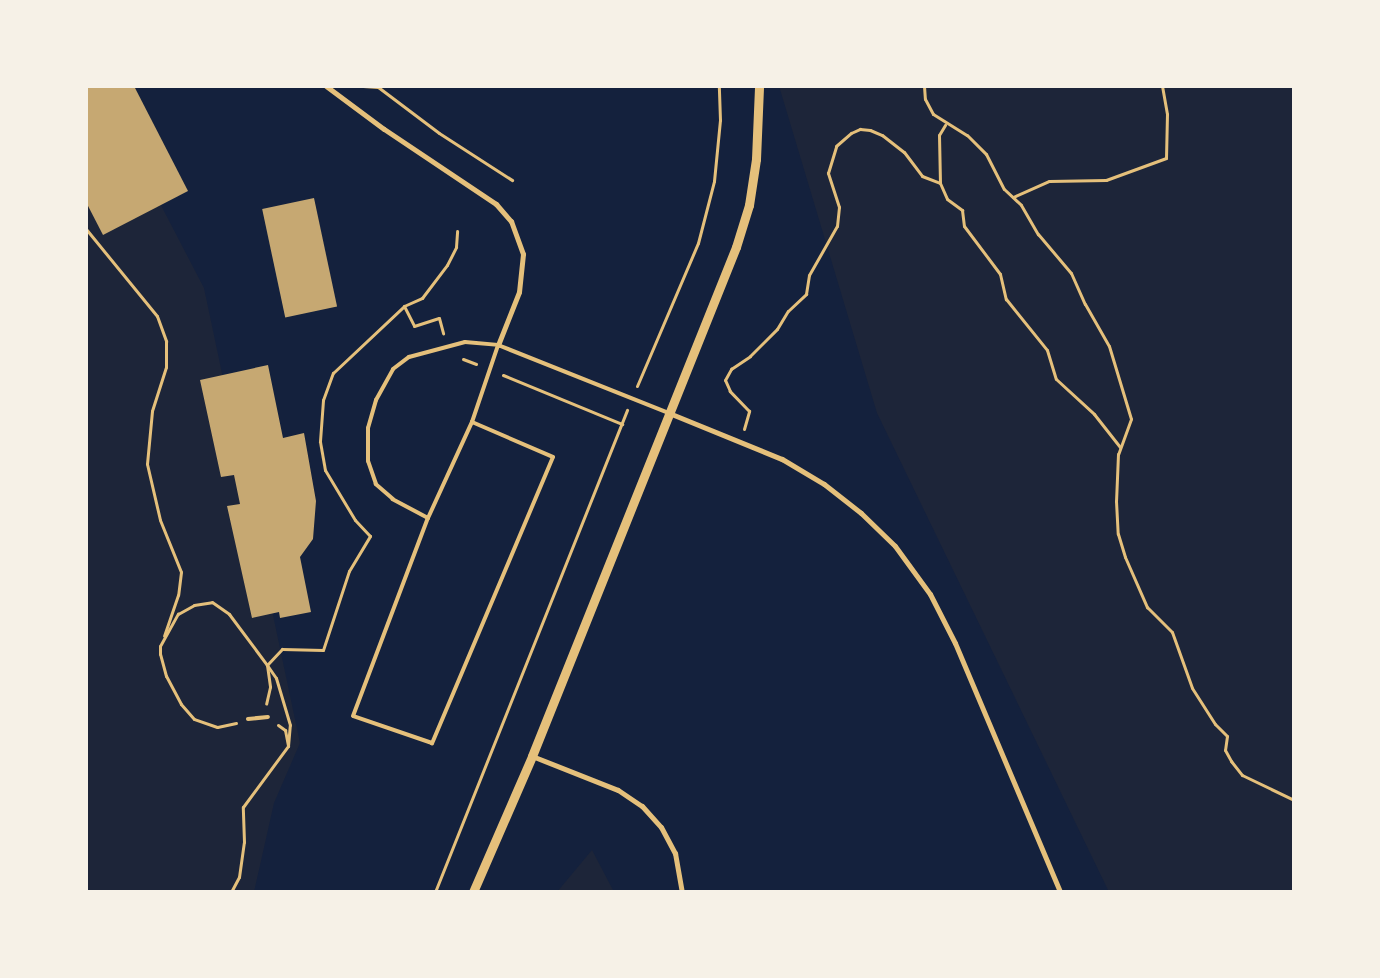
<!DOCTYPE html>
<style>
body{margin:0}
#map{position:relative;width:1380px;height:978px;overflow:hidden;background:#14213d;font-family:"Open Sans",sans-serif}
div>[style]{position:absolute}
.green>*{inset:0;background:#1d2539}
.building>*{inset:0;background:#c6a872;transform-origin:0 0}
.path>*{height:3px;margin:-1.5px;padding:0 1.5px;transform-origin:1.5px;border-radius:1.5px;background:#e5c07b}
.service>*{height:4px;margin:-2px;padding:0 2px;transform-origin:2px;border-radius:2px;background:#e5c07b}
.minor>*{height:5px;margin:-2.5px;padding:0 2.5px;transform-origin:2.5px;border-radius:2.5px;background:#e5c07b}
.tertiary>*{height:9px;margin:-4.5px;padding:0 4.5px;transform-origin:4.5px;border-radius:4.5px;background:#e5c07b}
span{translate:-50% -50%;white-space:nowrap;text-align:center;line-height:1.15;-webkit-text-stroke:4px #f6f1e7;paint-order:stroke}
.frame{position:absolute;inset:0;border:88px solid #f6f1e7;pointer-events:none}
</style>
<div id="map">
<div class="green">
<i style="clip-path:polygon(86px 86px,99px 86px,204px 288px,300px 743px,274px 803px,254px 892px,86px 892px)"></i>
<i style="clip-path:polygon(779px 86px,1294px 86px,1294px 892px,1109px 892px,877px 413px)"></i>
<i style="clip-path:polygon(592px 850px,614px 892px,557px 892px)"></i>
</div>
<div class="building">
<i style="clip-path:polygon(86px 86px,134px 86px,188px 191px,103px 235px,86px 202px)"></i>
<i style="left:314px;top:198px;width:111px;height:53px;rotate:78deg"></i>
<i style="clip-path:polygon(268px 365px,283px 438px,304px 433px,316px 501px,313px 539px,300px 557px,311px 612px,280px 618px,279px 612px,252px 618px,227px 506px,240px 504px,234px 475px,221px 477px,200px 380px)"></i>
</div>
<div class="path">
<i style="left:363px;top:86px;width:15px;rotate:4deg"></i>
<i style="left:378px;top:87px;width:76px;rotate:37deg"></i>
<i style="left:439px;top:133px;width:87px;rotate:32.8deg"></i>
<i style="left:924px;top:86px;width:13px;rotate:86deg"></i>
<i style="left:925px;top:99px;width:17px;rotate:62deg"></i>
<i style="left:933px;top:114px;width:40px;rotate:32deg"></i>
<i style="left:967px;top:135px;width:27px;rotate:45deg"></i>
<i style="left:986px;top:154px;width:39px;rotate:63deg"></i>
<i style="left:1004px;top:189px;width:23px;rotate:43deg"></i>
<i style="left:1021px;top:205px;width:34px;rotate:60deg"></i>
<i style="left:1038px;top:234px;width:51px;rotate:49.8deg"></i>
<i style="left:1071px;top:273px;width:34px;rotate:66deg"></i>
<i style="left:1085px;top:304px;width:48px;rotate:60.3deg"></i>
<i style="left:1109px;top:346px;width:76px;rotate:73.2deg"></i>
<i style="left:1131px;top:419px;width:37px;rotate:110deg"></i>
<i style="left:1118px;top:454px;width:47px;rotate:92.4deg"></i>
<i style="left:1116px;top:501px;width:33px;rotate:87deg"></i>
<i style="left:1118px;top:534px;width:24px;rotate:73deg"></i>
<i style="left:1125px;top:557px;width:55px;rotate:66.3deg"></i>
<i style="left:1147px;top:607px;width:35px;rotate:45deg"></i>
<i style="left:1172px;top:632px;width:59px;rotate:70.3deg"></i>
<i style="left:1192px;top:688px;width:43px;rotate:57.4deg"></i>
<i style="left:1215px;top:724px;width:17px;rotate:45deg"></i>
<i style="left:1227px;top:736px;width:14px;rotate:98deg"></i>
<i style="left:1225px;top:750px;width:13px;rotate:61deg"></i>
<i style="left:1231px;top:761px;width:18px;rotate:52deg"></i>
<i style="left:1242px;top:775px;width:58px;rotate:25.7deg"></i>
<i style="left:940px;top:183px;width:17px;rotate:66deg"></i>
<i style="left:947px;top:199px;width:19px;rotate:36deg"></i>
<i style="left:962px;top:210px;width:16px;rotate:83deg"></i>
<i style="left:964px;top:226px;width:60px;rotate:53.1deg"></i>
<i style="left:1000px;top:274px;width:26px;rotate:77deg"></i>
<i style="left:1006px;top:299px;width:65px;rotate:51.2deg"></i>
<i style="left:1047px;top:350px;width:30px;rotate:73deg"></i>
<i style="left:1056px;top:379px;width:52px;rotate:42.6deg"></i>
<i style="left:1094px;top:414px;width:42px;rotate:51.8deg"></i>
<i style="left:1013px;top:197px;width:39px;rotate:-24deg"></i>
<i style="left:1049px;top:181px;width:57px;rotate:-1deg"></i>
<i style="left:1106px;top:180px;width:64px;rotate:-20.1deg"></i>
<i style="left:1166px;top:158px;width:44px;rotate:-88.7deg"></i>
<i style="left:1167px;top:114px;width:28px;rotate:-100deg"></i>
<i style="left:86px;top:229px;width:112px;rotate:50.8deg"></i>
<i style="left:157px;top:316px;width:27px;rotate:70deg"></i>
<i style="left:166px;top:341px;width:26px;rotate:90deg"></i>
<i style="left:166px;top:367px;width:46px;rotate:107.7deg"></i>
<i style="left:152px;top:411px;width:53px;rotate:95.4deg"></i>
<i style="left:147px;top:464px;width:57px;rotate:76.9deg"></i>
<i style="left:160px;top:520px;width:56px;rotate:68deg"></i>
<i style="left:181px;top:572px;width:23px;rotate:97deg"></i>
<i style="left:178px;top:595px;width:43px;rotate:108.9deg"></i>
<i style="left:404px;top:306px;width:22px;rotate:63deg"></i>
<i style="left:414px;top:326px;width:26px;rotate:-18deg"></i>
<i style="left:439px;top:318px;width:16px;rotate:75deg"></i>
<i style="left:463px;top:359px;width:14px;rotate:21deg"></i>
<i style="left:503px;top:375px;width:129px;rotate:22.4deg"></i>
<i style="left:637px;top:386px;width:155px;rotate:-66.9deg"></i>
<i style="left:698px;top:243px;width:64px;rotate:-75.5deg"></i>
<i style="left:714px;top:181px;width:61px;rotate:-84.4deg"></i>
<i style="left:720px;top:120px;width:34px;rotate:-92deg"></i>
<i style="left:744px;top:429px;width:19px;rotate:-74deg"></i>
<i style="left:749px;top:411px;width:28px;rotate:-134deg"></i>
<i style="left:730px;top:391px;width:12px;rotate:-114deg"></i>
<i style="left:725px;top:380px;width:13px;rotate:-61deg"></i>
<i style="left:731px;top:369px;width:23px;rotate:-34deg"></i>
<i style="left:750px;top:356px;width:38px;rotate:-45deg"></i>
<i style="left:777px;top:329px;width:21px;rotate:-59deg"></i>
<i style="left:788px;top:311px;width:25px;rotate:-43deg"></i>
<i style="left:806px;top:294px;width:19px;rotate:-81deg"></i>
<i style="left:809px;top:275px;width:56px;rotate:-60.3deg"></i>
<i style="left:837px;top:226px;width:19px;rotate:-84deg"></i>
<i style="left:839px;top:207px;width:36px;rotate:-108deg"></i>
<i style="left:828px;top:173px;width:28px;rotate:-73deg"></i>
<i style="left:836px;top:146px;width:20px;rotate:-41deg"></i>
<i style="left:851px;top:133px;width:10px;rotate:-24deg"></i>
<i style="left:860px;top:129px;width:10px;rotate:6deg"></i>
<i style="left:870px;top:130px;width:13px;rotate:23deg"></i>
<i style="left:882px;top:135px;width:28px;rotate:38deg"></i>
<i style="left:904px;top:152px;width:30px;rotate:53deg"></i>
<i style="left:922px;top:176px;width:19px;rotate:21deg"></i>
<i style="left:940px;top:183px;width:48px;rotate:-91.2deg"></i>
<i style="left:939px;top:135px;width:12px;rotate:-59deg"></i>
<i style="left:236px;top:723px;width:19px;rotate:168deg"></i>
<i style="left:217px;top:727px;width:24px;rotate:-161deg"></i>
<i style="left:194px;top:719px;width:20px;rotate:-131deg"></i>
<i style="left:181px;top:704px;width:32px;rotate:-118deg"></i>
<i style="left:166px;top:676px;width:23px;rotate:-105deg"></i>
<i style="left:160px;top:654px;width:8px;rotate:-90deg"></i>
<i style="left:160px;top:646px;width:37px;rotate:-61deg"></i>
<i style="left:178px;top:614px;width:18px;rotate:-29deg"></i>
<i style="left:194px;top:605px;width:18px;rotate:-9deg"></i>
<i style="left:212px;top:602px;width:21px;rotate:35deg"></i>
<i style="left:229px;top:614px;width:64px;rotate:53.3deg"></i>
<i style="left:267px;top:665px;width:22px;rotate:82deg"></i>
<i style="left:270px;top:687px;width:17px;rotate:103deg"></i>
<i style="left:278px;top:725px;width:9px;rotate:36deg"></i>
<i style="left:285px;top:730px;width:16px;rotate:79deg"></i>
<i style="left:288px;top:746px;width:21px;rotate:-85deg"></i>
<i style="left:290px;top:725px;width:49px;rotate:-106.6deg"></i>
<i style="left:276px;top:678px;width:16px;rotate:-125deg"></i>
<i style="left:267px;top:665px;width:22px;rotate:-47deg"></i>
<i style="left:282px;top:649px;width:41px;rotate:1.4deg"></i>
<i style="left:323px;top:650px;width:83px;rotate:-71.8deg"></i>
<i style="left:349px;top:571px;width:41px;rotate:-59deg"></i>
<i style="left:370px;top:536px;width:22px;rotate:-133deg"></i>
<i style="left:355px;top:520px;width:58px;rotate:-121deg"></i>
<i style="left:325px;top:470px;width:29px;rotate:-100deg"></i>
<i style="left:320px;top:441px;width:41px;rotate:-85.8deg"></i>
<i style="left:323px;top:400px;width:29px;rotate:-70deg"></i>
<i style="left:333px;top:373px;width:98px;rotate:-43.3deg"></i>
<i style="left:404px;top:306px;width:20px;rotate:-24deg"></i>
<i style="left:422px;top:298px;width:41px;rotate:-52.9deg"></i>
<i style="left:447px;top:265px;width:20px;rotate:-63deg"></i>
<i style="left:456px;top:247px;width:16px;rotate:-86deg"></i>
<i style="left:231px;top:892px;width:17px;rotate:-62deg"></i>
<i style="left:239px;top:877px;width:35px;rotate:-82deg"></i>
<i style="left:244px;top:842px;width:35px;rotate:-92deg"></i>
<i style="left:243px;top:807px;width:76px;rotate:-53.6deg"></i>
<i style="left:435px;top:892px;width:519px;rotate:-68.28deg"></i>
</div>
<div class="service">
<i style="left:472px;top:422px;width:88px;rotate:23.4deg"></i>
<i style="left:553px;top:457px;width:311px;rotate:112.9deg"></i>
<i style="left:432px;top:743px;width:83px;rotate:-161.1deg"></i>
<i style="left:353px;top:716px;width:212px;rotate:-69.3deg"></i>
<i style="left:428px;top:518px;width:106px;rotate:-65.4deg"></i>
<i style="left:472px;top:422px;width:81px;rotate:-71.3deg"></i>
<i style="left:428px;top:518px;width:40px;rotate:-152deg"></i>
<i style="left:393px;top:499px;width:23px;rotate:-139deg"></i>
<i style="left:376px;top:484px;width:24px;rotate:-109deg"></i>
<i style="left:368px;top:461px;width:33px;rotate:-90deg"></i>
<i style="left:368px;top:428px;width:29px;rotate:-74deg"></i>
<i style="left:376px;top:400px;width:35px;rotate:-61deg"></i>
<i style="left:393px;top:369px;width:20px;rotate:-37deg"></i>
<i style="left:409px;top:357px;width:58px;rotate:-15deg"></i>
<i style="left:465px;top:342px;width:33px;rotate:5deg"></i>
<i style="left:498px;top:345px;width:184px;rotate:21.7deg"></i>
<i style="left:248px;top:719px;width:20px;rotate:-6deg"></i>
</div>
<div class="minor">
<i style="left:326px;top:86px;width:72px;rotate:36.6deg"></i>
<i style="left:384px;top:129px;width:135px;rotate:33.8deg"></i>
<i style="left:496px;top:204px;width:23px;rotate:49deg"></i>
<i style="left:511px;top:221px;width:35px;rotate:70deg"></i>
<i style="left:523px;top:254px;width:38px;rotate:96deg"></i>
<i style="left:519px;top:292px;width:57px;rotate:111.6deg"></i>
<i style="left:669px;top:413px;width:122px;rotate:22.2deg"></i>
<i style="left:782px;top:459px;width:49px;rotate:30.8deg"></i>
<i style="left:824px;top:484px;width:47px;rotate:38.1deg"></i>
<i style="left:861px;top:513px;width:47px;rotate:44.1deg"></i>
<i style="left:895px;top:546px;width:59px;rotate:53.9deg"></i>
<i style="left:930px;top:594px;width:55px;rotate:63deg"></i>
<i style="left:955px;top:643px;width:270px;rotate:67.1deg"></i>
<i style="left:532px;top:756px;width:92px;rotate:21.6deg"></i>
<i style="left:618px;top:790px;width:29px;rotate:34deg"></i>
<i style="left:642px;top:806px;width:28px;rotate:48deg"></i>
<i style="left:661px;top:827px;width:30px;rotate:62deg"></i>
<i style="left:675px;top:853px;width:40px;rotate:80deg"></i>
</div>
<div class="tertiary">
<i style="left:473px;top:892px;width:148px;rotate:-66.5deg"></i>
<i style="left:532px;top:756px;width:548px;rotate:-68.16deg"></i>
<i style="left:736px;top:247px;width:44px;rotate:-72.8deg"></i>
<i style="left:749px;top:205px;width:47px;rotate:-81.3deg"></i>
<i style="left:756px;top:159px;width:73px;rotate:-87.6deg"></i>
</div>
<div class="frame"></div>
</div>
